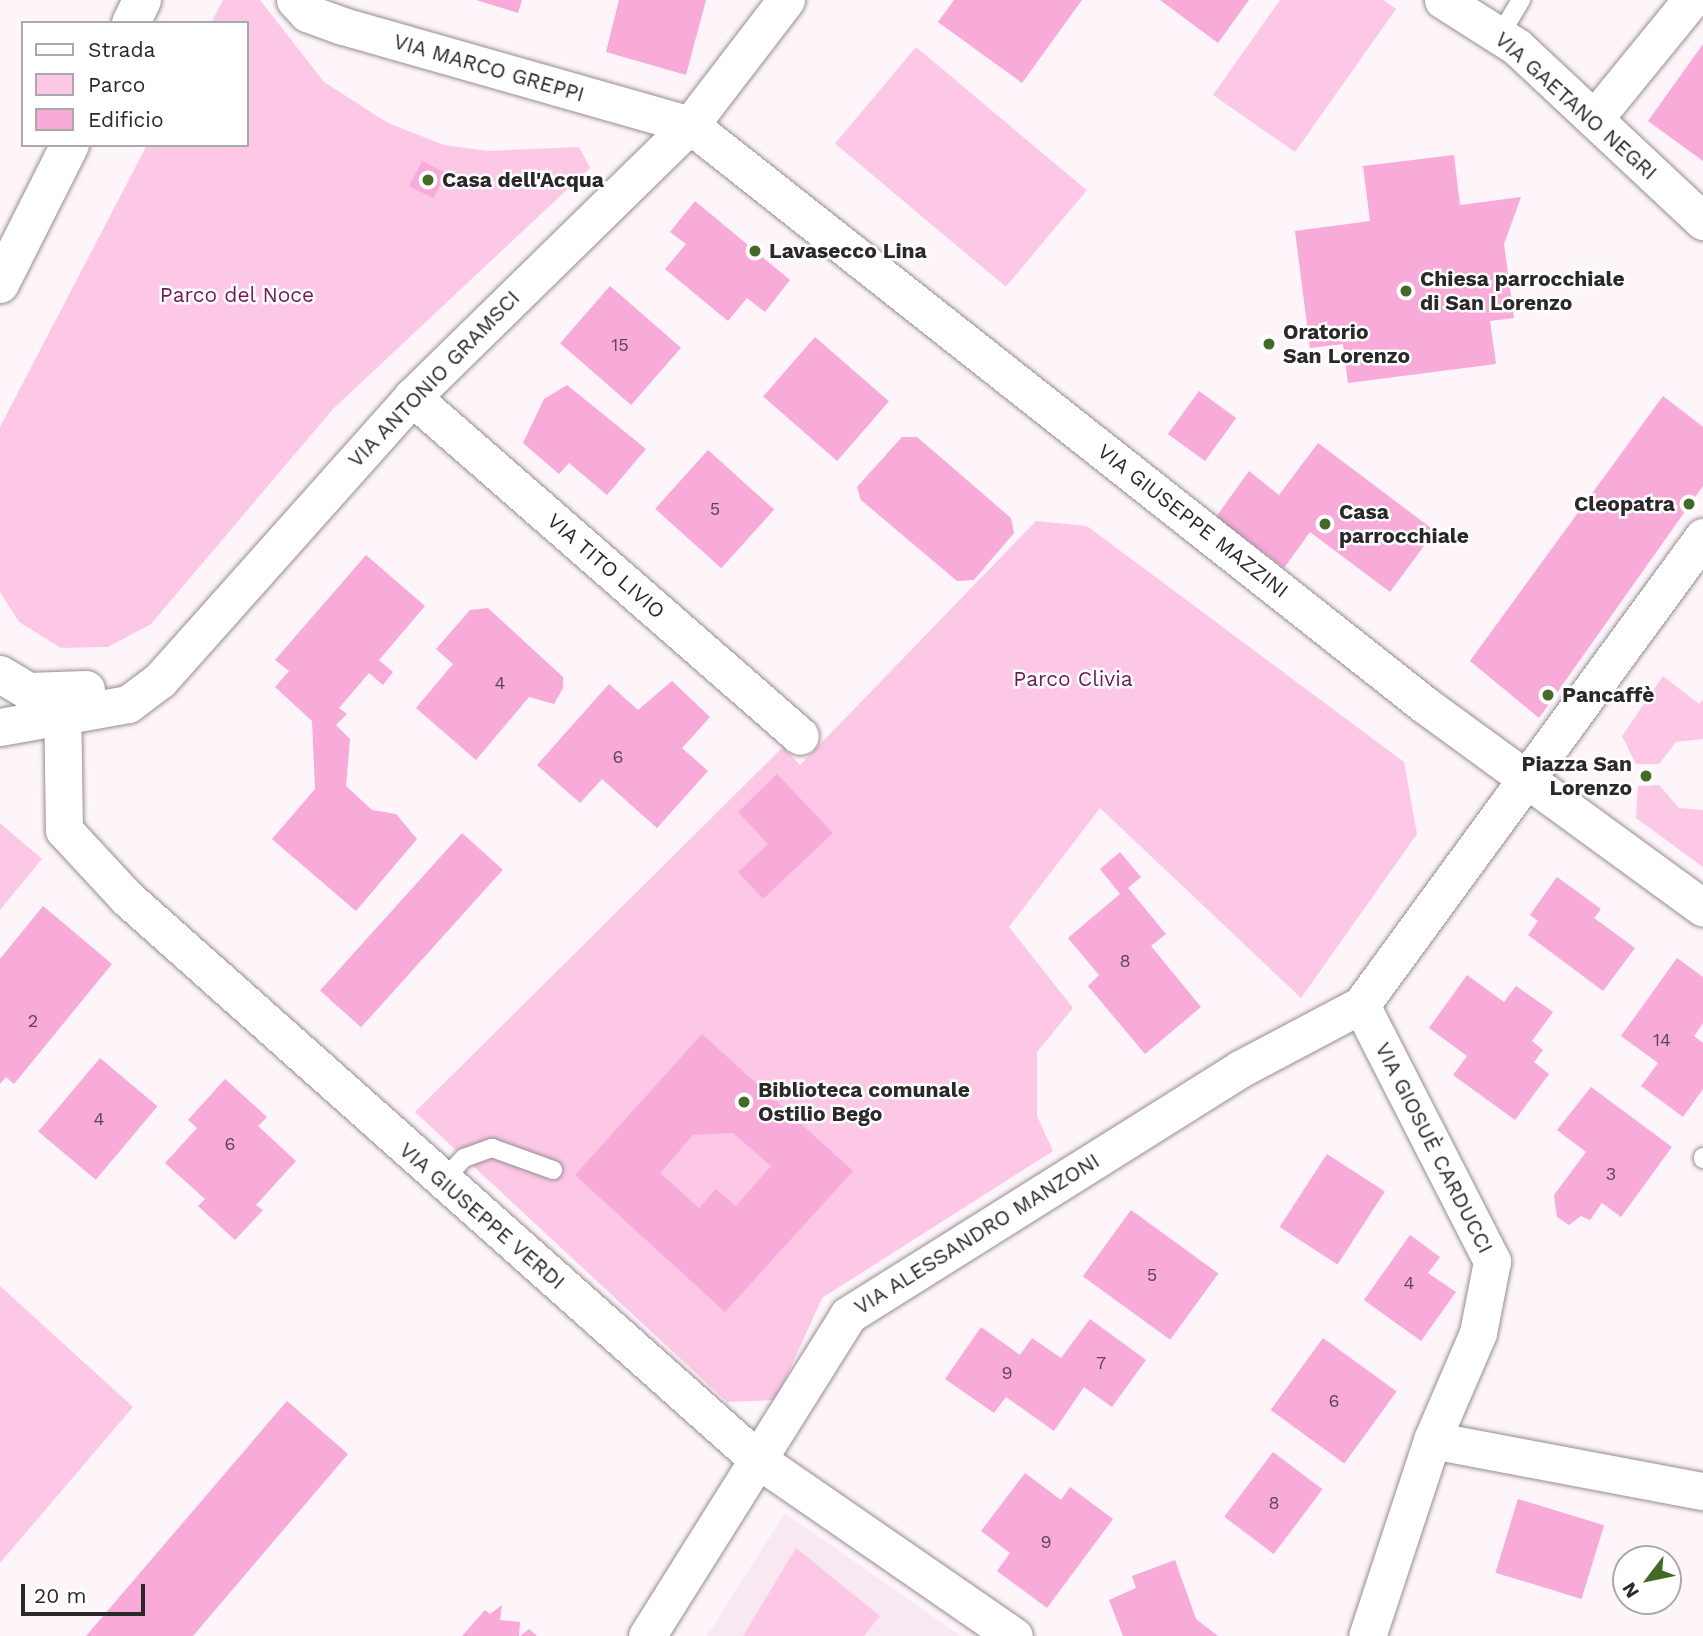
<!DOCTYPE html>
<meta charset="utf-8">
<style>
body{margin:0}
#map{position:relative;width:1703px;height:1636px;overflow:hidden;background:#fef5fa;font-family:"Work Sans",sans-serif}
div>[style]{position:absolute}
.built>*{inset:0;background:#f8e8f1}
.green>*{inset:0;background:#fdc8e6;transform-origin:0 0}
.building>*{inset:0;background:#f8aad8;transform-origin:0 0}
.roads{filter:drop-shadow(0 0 2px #958e92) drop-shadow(0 0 2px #958e92)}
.service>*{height:18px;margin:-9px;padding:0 9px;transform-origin:9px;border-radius:9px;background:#fff}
.minor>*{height:37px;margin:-18.5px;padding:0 18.5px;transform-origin:18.5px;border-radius:18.5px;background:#fff}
.secondary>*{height:38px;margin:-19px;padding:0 19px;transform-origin:19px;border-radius:19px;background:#fff}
.dots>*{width:19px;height:19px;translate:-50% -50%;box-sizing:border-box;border:4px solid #fff;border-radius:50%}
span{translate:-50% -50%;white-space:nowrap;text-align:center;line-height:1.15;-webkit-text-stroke:5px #fff;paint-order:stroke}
.number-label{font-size:18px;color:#5e4855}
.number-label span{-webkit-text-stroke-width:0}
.street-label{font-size:21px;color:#2b2829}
.poi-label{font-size:21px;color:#2b2829;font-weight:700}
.left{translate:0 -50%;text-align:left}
.right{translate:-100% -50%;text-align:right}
.park-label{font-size:21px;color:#711855}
.legend{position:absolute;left:21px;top:21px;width:228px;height:126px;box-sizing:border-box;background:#fff;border:2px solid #aaa9a9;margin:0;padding:9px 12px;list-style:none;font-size:21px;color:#2b2829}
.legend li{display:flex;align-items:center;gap:14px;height:35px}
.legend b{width:35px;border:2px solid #aaa9a9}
.north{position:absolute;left:1612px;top:1545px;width:70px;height:70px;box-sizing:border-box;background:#fff;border:2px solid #aaa9a9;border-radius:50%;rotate:238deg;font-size:19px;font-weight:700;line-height:28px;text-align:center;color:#2b2829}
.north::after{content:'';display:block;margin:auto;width:24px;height:32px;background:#446b25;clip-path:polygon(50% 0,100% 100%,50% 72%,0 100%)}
.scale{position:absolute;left:21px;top:1584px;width:124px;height:32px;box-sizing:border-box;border:4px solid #2b2829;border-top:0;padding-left:9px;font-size:21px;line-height:24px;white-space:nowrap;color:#2b2829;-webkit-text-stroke:5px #fff;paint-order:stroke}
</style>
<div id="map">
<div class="built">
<i style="clip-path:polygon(785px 1513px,961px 1636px,707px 1636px)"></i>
</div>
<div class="green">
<i style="clip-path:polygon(223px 0,260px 0,324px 82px,388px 123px,444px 145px,488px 151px,579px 147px,590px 168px,333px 409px,151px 624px,108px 647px,61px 648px,19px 622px,0 592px,0 427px,147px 145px,247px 145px,247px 23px,211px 23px)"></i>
<i style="clip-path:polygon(1280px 0,1383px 0,1396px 9px,1295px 152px,1213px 95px)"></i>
<i style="left:916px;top:47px;width:223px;height:126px;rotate:40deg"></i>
<i style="clip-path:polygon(1036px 521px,1087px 526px,1404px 762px,1417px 834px,1301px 998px,1100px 808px,1009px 927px,1073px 1008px,1037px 1052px,1037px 1116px,1053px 1151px,822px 1298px,776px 1400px,727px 1402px,415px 1112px,783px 747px,800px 765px)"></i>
<i style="clip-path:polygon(1663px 676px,1699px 704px,1703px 700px,1703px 739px,1676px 742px,1659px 764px,1636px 764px,1622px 736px)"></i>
<i style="clip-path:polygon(1659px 785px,1679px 808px,1703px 810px,1703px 867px,1636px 818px,1638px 786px)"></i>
<i style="clip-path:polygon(0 823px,42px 859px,0 910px)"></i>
<i style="clip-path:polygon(0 1286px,133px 1407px,0 1563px)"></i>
<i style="clip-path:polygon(796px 1548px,880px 1616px,864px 1636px,743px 1636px)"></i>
</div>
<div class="building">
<i style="clip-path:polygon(476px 0,522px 0,518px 13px)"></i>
<i style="clip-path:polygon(619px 0,706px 0,686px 75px,606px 52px)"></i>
<i style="clip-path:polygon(954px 0,1082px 0,1022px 83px,938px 22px)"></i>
<i style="clip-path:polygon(1160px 0,1249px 0,1218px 43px)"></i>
<i style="clip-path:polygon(1703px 44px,1703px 161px,1648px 121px)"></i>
<i style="clip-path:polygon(1454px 155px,1460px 205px,1521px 197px,1504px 244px,1514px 318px,1490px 321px,1496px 364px,1348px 383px,1343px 344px,1310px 348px,1295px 231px,1370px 221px,1363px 166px)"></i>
<i style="left:422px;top:161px;width:27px;height:28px;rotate:27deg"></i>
<i style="clip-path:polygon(695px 201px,790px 280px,765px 312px,747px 298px,728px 321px,665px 269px,686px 244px,670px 232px)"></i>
<i style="left:610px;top:286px;width:94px;height:76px;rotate:41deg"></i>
<i style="left:815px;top:337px;width:98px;height:79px;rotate:41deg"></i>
<i style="clip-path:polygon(567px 385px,646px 449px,607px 495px,569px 463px,559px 474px,523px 443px,544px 399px)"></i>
<i style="left:1199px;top:391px;width:46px;height:53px;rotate:36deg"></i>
<i style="clip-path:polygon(1663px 396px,1703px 427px,1703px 486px,1539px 718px,1470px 661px)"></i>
<i style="clip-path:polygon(902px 437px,917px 437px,1011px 518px,1014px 533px,974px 580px,957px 581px,861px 500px,857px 487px)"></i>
<i style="clip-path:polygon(1318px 443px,1435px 531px,1390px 592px,1310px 532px,1284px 568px,1216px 517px,1249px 471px,1279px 495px)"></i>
<i style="left:708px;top:450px;width:89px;height:79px;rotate:42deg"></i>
<i style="clip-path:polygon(366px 555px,425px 606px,379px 660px,393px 672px,383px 685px,369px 673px,339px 708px,347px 714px,336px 725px,350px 739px,346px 786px,372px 810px,396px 814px,417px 839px,356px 911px,272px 839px,315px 789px,312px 721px,275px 687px,289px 671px,275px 660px)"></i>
<i style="clip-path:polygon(488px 608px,563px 677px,563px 688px,554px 704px,529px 697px,476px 760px,416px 708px,453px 664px,436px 649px,470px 610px)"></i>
<i style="clip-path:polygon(672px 681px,710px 717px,682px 748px,708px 771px,657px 828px,602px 779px,580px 803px,537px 765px,609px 684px,638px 710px)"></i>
<i style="clip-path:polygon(777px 774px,833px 833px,763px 899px,738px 872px,768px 844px,738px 812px)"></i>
<i style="left:462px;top:833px;width:55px;height:212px;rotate:42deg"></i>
<i style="clip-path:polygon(1120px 852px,1141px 877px,1128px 888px,1166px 934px,1151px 946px,1201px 1007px,1145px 1054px,1088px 986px,1099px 975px,1068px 938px,1120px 894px,1100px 869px)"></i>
<i style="clip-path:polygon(1557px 877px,1601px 909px,1594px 918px,1635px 948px,1603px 991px,1528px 935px,1538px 921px,1530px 915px)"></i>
<i style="clip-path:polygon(43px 906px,112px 964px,14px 1084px,6px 1077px,0 1084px,0 959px)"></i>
<i style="clip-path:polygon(1677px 958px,1703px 977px,1703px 1023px,1694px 1036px,1703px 1043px,1703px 1089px,1683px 1117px,1641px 1086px,1658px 1063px,1621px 1036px)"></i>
<i style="clip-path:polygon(1467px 975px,1504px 1002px,1516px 986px,1553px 1012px,1532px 1041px,1543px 1050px,1534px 1062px,1549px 1074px,1515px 1120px,1453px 1075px,1467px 1056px,1429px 1028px)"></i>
<i style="clip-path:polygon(evenodd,702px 1034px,853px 1171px,725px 1312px,575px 1175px,702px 1034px,733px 1133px,771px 1166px,736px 1206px,716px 1189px,699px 1208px,660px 1173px,693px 1135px,733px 1133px)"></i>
<i style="left:100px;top:1058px;width:75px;height:96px;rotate:40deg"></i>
<i style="clip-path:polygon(225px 1079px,267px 1117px,258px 1126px,296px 1161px,256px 1205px,263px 1210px,235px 1240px,198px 1206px,205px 1199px,165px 1163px,197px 1128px,188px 1120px)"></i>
<i style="clip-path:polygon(1591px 1087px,1672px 1147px,1621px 1217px,1602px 1203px,1590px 1220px,1581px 1216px,1569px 1225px,1557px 1217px,1554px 1195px,1586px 1152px,1557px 1130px)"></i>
<i style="left:1327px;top:1154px;width:69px;height:87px;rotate:33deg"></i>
<i style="left:1131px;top:1210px;width:108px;height:82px;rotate:36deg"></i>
<i style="clip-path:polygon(1410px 1235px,1440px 1257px,1428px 1273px,1456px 1292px,1421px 1341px,1364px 1300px)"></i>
<i style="clip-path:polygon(1090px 1319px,1146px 1360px,1112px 1407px,1084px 1387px,1054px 1431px,1006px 1397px,994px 1413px,945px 1379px,981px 1327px,1020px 1355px,1032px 1338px,1061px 1358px)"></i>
<i style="left:1323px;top:1338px;width:91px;height:89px;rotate:36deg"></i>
<i style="clip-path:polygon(287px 1401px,348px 1454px,193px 1636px,86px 1636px)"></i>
<i style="left:1273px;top:1452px;width:62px;height:81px;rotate:37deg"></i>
<i style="clip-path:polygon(1025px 1473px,1061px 1500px,1070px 1487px,1113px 1519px,1047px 1608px,997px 1571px,1010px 1553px,981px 1531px)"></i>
<i style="left:1518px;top:1499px;width:90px;height:77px;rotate:17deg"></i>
<i style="clip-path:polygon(1175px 1560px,1196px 1619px,1218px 1636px,1123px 1636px,1109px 1600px,1136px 1588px,1132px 1576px)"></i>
<i style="clip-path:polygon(502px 1605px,500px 1620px,520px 1622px,519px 1636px,462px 1636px,485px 1610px,490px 1614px)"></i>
<i style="clip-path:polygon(529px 1629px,537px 1636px,520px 1636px)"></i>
</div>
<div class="roads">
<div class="service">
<i style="left:1500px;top:35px;width:41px;rotate:-59deg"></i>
<i style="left:1703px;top:1157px;width:2px;rotate:90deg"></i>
<i style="left:443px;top:1181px;width:31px;rotate:-48deg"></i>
<i style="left:464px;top:1158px;width:30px;rotate:-20deg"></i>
<i style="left:492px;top:1148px;width:65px;rotate:19.8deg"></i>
</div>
<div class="minor">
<i style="left:295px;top:0;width:18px;rotate:47deg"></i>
<i style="left:307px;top:13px;width:38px;rotate:20deg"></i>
<i style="left:343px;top:26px;width:361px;rotate:15.9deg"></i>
<i style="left:690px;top:125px;width:936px;rotate:38.28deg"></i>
<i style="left:1425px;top:705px;width:344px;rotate:36.1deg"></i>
<i style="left:1443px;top:0;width:88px;rotate:32.4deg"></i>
<i style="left:1517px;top:47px;width:255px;rotate:43.1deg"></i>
<i style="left:1594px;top:119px;width:154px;rotate:-50.8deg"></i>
<i style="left:412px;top:397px;width:515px;rotate:41.14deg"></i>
<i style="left:0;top:674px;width:33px;rotate:31deg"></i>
<i style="left:28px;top:691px;width:58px;rotate:-2deg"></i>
<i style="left:62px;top:692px;width:138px;rotate:89.2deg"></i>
<i style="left:64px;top:830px;width:93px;rotate:47.2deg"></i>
<i style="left:127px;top:898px;width:844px;rotate:41.68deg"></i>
<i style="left:757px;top:1459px;width:312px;rotate:34.6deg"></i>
<i style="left:0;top:727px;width:130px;rotate:-10.2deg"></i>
<i style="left:128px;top:704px;width:40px;rotate:-37deg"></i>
<i style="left:160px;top:680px;width:379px;rotate:-48.3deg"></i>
<i style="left:412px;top:397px;width:389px;rotate:-44.4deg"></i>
<i style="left:690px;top:125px;width:158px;rotate:-52.5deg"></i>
<i style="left:1361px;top:1005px;width:288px;rotate:62.9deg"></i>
<i style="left:1492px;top:1261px;width:73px;rotate:101deg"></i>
<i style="left:1478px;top:1333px;width:116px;rotate:113.3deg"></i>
<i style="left:1432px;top:1440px;width:206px;rotate:108.3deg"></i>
<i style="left:1432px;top:1440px;width:276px;rotate:10.7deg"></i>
<i style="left:647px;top:1636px;width:379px;rotate:-57.9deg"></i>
<i style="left:848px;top:1315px;width:463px;rotate:-32.1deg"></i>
<i style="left:1240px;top:1069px;width:137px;rotate:-27.9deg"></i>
<i style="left:1361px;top:1005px;width:580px;rotate:-53.84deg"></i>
</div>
<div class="secondary">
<i style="left:131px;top:23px;width:25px;rotate:-64deg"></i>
<i style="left:0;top:284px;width:156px;rotate:-63.3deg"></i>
</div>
</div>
<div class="dots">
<i style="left:428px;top:180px;background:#446b25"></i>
<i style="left:755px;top:251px;background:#446b25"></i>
<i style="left:1406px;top:291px;background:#446b25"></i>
<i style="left:1269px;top:344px;background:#446b25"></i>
<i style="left:1689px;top:504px;background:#446b25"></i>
<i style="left:1325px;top:524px;background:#446b25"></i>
<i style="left:1548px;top:695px;background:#446b25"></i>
<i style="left:1646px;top:776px;background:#446b25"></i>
<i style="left:744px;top:1102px;background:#446b25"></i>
</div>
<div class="number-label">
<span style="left:620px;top:345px">15</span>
<span style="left:715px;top:509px">5</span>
<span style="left:500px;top:683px">4</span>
<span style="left:618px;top:757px">6</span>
<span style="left:1125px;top:961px">8</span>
<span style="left:33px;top:1021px">2</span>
<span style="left:1662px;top:1040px">14</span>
<span style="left:99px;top:1119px">4</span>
<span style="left:230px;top:1144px">6</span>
<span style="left:1611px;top:1174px">3</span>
<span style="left:1152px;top:1275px">5</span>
<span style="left:1409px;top:1283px">4</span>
<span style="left:1101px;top:1363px">7</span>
<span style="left:1007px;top:1373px">9</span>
<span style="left:1334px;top:1401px">6</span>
<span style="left:1274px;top:1503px">8</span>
<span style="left:1046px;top:1542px">9</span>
</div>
<div class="street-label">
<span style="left:489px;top:68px;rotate:16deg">VIA MARCO GREPPI</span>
<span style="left:1576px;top:106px;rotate:42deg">VIA GAETANO NEGRI</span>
<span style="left:434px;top:379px;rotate:-46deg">VIA ANTONIO GRAMSCI</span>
<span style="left:1193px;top:521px;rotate:38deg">VIA GIUSEPPE MAZZINI</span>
<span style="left:606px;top:566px;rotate:41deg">VIA TITO LIVIO</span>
<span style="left:1434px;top:1148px;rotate:63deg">VIA GIOSUÈ CARDUCCI</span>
<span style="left:482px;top:1216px;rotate:41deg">VIA GIUSEPPE VERDI</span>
<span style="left:977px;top:1234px;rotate:-32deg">VIA ALESSANDRO MANZONI</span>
</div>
<div class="poi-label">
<span class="left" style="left:442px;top:180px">Casa dell'Acqua</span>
<span class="left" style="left:769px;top:251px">Lavasecco Lina</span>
<span class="left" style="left:1420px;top:291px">Chiesa parrocchiale<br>di San Lorenzo</span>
<span class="left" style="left:1283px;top:344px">Oratorio<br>San Lorenzo</span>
<span class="right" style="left:1675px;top:504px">Cleopatra</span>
<span class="left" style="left:1339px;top:524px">Casa<br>parrocchiale</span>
<span class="left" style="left:1562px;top:695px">Pancaffè</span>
<span class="right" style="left:1632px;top:776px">Piazza San<br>Lorenzo</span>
<span class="left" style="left:758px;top:1102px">Biblioteca comunale<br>Ostilio Bego</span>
</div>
<div class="park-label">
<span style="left:237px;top:295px">Parco del Noce</span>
<span style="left:1073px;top:679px">Parco Clivia</span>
</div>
<ul class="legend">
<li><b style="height:9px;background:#fff"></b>Strada</li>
<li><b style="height:19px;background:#fdc8e6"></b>Parco</li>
<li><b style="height:19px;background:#f8aad8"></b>Edificio</li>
</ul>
<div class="north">N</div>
<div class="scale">20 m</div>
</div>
